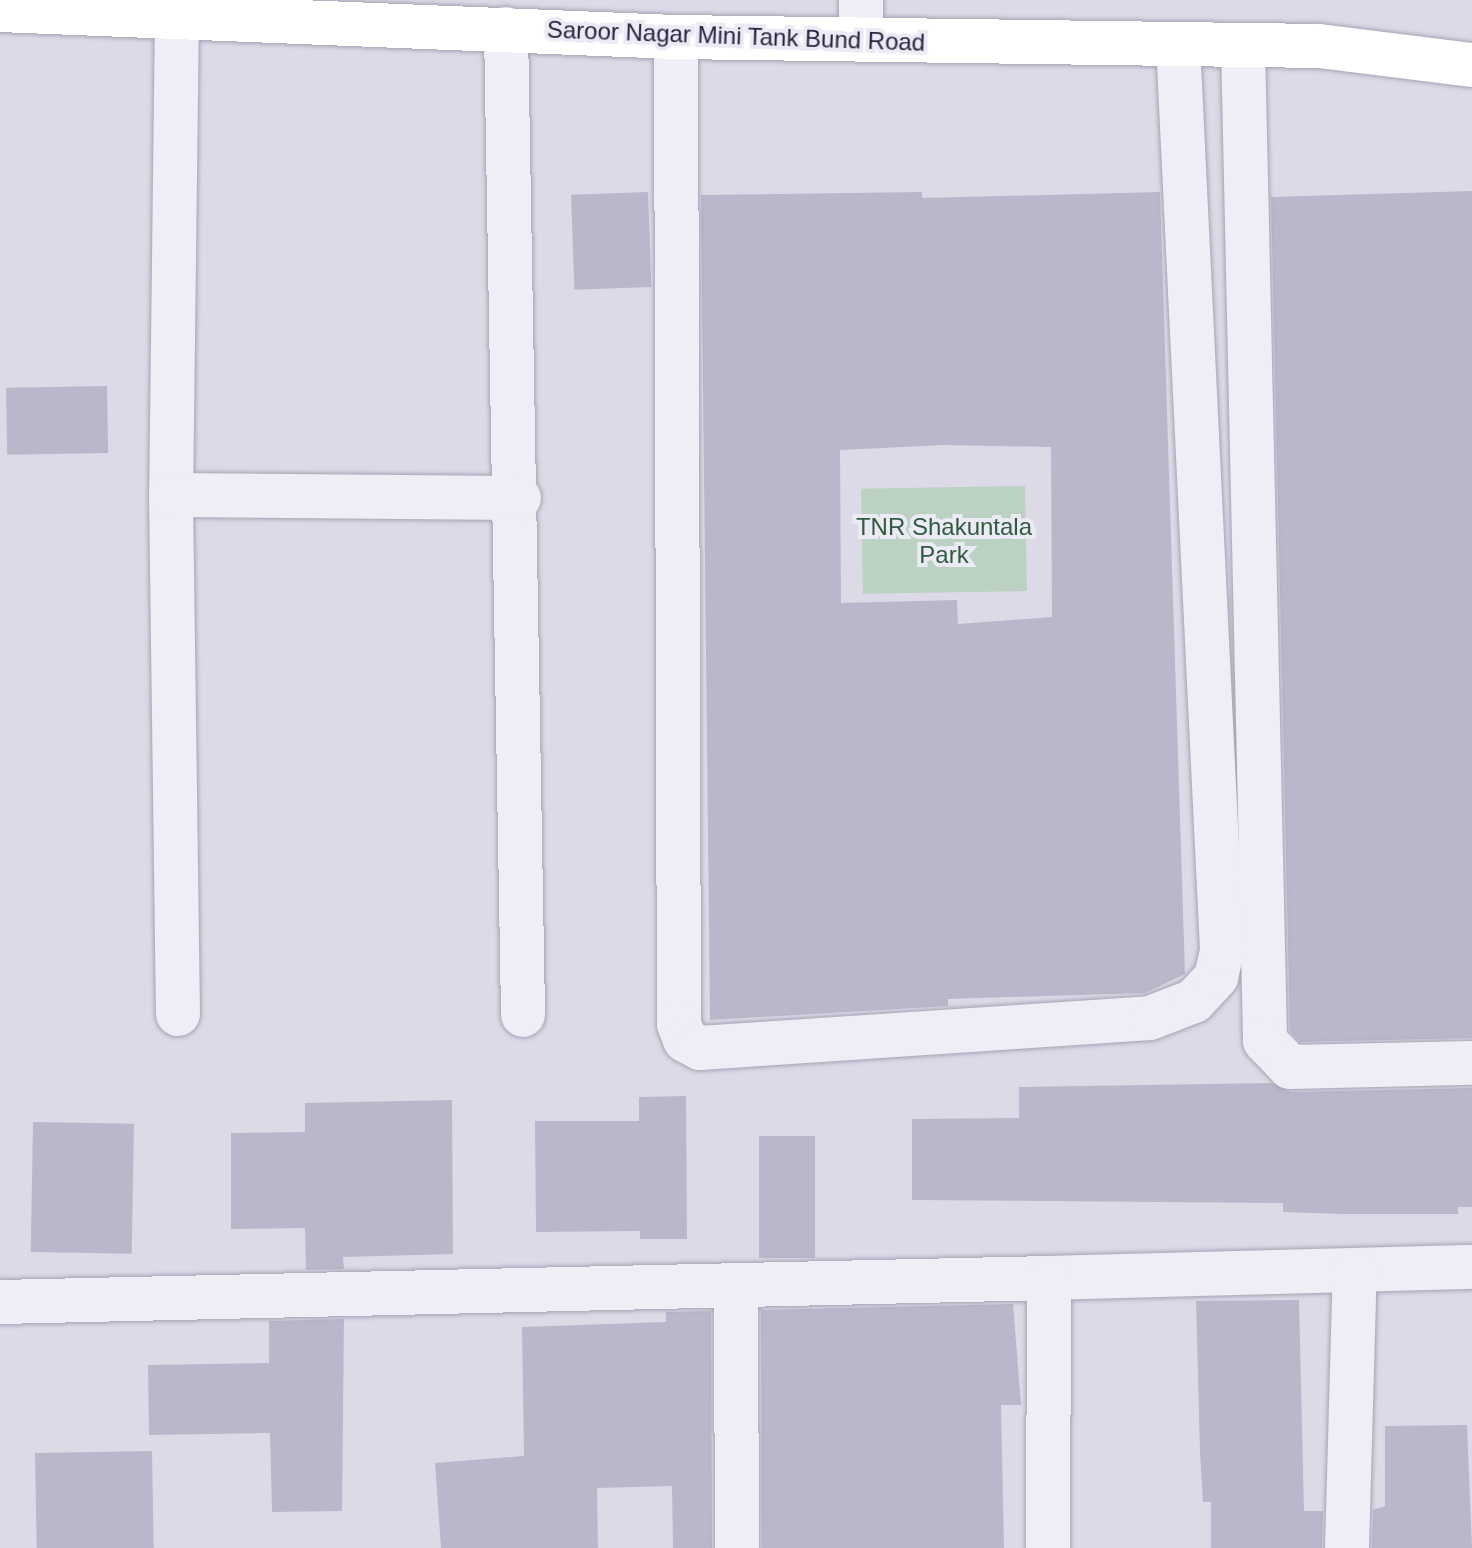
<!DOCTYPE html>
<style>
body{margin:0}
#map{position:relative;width:1472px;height:1548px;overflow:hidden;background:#dcdae7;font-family:Arial,sans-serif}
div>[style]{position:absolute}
.green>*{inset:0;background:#bbd1c1;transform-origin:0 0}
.building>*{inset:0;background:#bab7ca;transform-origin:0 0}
.roads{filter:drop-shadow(0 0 2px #a6a3b4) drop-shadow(0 0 2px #a6a3b4)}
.minor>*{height:44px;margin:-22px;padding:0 22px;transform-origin:22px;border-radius:22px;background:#efedf5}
.major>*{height:44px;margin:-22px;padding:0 22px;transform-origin:22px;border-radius:22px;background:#fff}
span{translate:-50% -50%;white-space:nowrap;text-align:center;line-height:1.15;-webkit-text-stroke:8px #ebeaf5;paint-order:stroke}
.street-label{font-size:24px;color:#27243e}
.park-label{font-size:24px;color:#305b3e}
</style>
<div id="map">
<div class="green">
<i style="left:1025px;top:486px;width:105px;height:164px;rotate:89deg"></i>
</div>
<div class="building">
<i style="clip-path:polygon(1472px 191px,1472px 1038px,1300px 1042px,1290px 1031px,1271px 197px)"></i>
<i style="left:648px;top:192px;width:95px;height:77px;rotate:88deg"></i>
<i style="clip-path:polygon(evenodd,922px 192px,922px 198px,1160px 192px,1185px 974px,1145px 993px,948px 999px,948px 1006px,710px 1020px,701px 195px,922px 192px,944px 445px,1051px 447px,1052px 617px,958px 624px,957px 600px,841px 603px,840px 450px,944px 445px)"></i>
<i style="left:107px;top:386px;width:67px;height:101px;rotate:89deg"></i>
<i style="clip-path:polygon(1271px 1083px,1291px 1092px,1472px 1088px,1472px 1207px,1458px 1207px,1458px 1214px,1342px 1214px,1283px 1212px,1283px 1203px,912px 1200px,912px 1119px,1019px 1118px,1019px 1087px)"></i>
<i style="clip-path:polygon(686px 1096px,687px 1239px,640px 1239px,640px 1231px,536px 1232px,535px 1121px,639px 1121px,639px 1097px)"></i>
<i style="clip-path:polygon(452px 1100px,453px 1254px,343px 1257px,344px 1269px,306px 1270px,305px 1228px,231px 1229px,231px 1133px,305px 1132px,305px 1103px)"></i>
<i style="left:33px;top:1122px;width:101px;height:130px;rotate:1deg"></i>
<i style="left:815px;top:1136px;width:122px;height:56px;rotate:90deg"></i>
<i style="clip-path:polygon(1299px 1300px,1304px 1511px,1323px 1511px,1322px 1548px,1211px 1548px,1211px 1502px,1203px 1502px,1200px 1451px,1196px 1301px)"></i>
<i style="clip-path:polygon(1013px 1304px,1021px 1405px,1001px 1405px,1004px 1548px,762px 1548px,761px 1310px)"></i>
<i style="clip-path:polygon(711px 1311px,712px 1548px,673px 1548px,672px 1486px,597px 1488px,598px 1548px,441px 1548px,435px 1463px,524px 1456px,522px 1327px,666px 1322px,666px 1312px)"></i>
<i style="clip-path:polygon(344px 1319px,342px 1511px,272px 1512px,270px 1433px,149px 1435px,148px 1365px,269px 1363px,269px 1321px)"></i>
<i style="clip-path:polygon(1467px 1425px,1472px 1548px,1372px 1548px,1373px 1510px,1385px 1506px,1385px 1426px)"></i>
<i style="left:152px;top:1451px;width:97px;height:117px;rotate:89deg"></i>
</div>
<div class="roads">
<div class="minor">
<i style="left:177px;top:13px;width:482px;rotate:90.7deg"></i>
<i style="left:171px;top:495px;width:519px;rotate:89.23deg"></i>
<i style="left:506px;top:29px;width:986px;rotate:89.01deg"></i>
<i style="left:676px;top:37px;width:987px;rotate:89.83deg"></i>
<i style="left:679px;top:1024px;width:17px;rotate:69deg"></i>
<i style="left:685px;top:1040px;width:17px;rotate:28deg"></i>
<i style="left:700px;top:1048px;width:451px;rotate:-3.8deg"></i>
<i style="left:1150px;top:1018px;width:47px;rotate:-21.1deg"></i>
<i style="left:1194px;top:1001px;width:33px;rotate:-47deg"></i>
<i style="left:1216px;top:977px;width:28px;rotate:-77deg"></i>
<i style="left:1222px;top:950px;width:906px;rotate:-92.78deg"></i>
<i style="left:861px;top:40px;width:40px;rotate:-90deg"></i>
<i style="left:1243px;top:45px;width:996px;rotate:88.73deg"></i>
<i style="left:1265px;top:1041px;width:36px;rotate:46deg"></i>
<i style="left:1290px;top:1067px;width:182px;rotate:-1.3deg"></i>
<i style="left:171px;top:495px;width:348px;rotate:0.5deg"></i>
<i style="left:1049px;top:1278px;width:423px;rotate:-1.5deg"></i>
<i style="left:736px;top:1287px;width:261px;rotate:89.8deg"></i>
<i style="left:0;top:1302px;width:1049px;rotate:-1.31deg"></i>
<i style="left:1049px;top:1278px;width:270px;rotate:90.2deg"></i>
<i style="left:1347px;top:1548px;width:278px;rotate:-88.4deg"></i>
</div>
<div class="major">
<i style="left:0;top:10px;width:677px;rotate:2.29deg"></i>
<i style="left:676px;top:37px;width:643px;rotate:0.8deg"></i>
<i style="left:1319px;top:46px;width:154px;rotate:7.1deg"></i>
</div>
</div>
<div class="street-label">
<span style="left:736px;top:36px;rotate:2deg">Saroor Nagar Mini Tank Bund Road</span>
</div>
<div class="park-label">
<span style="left:944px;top:541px">TNR Shakuntala<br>Park</span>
</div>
</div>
